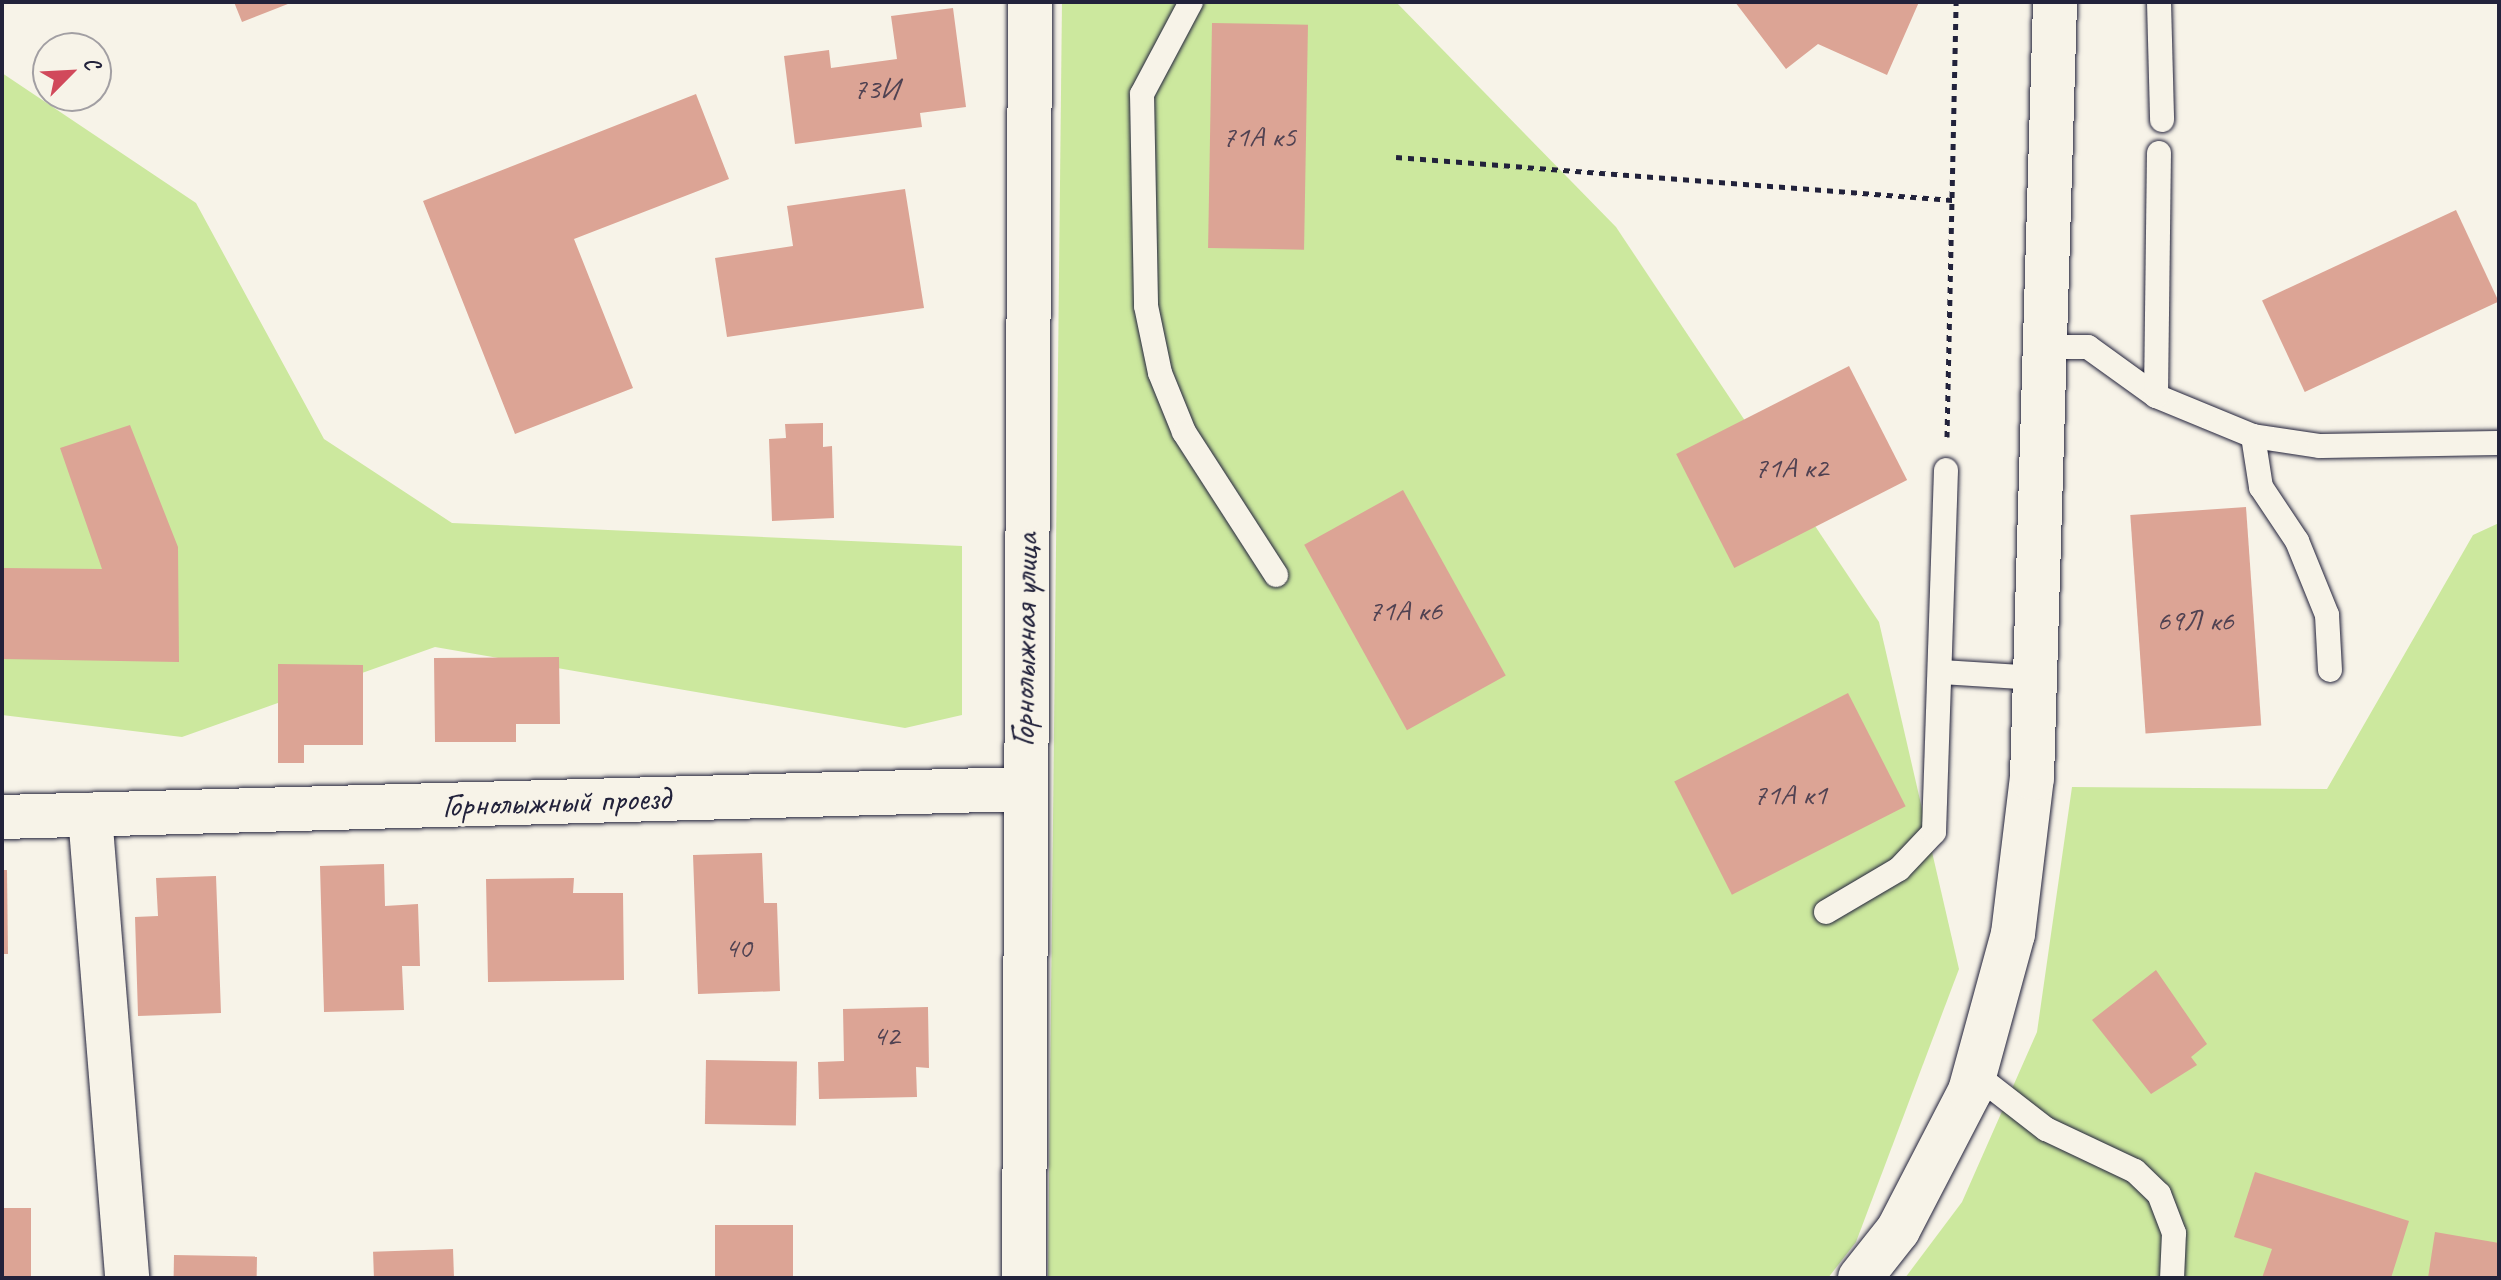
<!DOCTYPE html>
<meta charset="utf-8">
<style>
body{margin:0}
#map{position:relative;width:2501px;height:1280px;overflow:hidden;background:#f7f3e8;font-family:Caveat,sans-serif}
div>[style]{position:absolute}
.green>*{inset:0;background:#cce89e}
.building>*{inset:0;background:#dca495;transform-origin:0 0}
.path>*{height:5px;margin-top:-2.5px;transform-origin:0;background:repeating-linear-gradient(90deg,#22223b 0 6px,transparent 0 12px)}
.roads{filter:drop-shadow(0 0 2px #22223b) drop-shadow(0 0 2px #22223b)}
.service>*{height:24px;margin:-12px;padding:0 12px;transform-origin:12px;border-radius:12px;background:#f7f3e8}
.minor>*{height:44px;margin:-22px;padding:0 22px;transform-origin:22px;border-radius:22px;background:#f7f3e8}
span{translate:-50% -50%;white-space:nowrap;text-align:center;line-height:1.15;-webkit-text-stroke:7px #f7f3e8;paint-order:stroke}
.number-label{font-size:30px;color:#504252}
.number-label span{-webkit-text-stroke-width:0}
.street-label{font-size:34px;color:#22223b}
.frame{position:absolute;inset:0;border:4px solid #22223b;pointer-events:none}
.north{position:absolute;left:32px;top:32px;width:80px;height:80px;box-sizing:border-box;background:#f7f3e8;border:2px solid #a29fa3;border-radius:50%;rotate:66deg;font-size:22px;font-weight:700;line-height:32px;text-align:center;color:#22223b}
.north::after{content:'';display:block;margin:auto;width:28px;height:36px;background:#d1495b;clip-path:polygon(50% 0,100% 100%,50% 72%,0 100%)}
</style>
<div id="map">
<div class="green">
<i style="clip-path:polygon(1062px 2px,1396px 2px,1616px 227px,1879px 622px,1959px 969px,1856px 1242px,1828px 1278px,1048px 1278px)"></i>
<i style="clip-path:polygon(2px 73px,196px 203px,324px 439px,452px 523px,962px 546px,962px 715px,905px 728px,435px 647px,182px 737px,2px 715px)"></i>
<i style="clip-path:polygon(2499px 523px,2499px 1278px,1905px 1278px,1962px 1202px,2037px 1032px,2072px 787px,2327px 789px,2473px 535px)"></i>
</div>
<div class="building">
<i style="clip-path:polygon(234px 2px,293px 2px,242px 22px)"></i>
<i style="clip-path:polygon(1735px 2px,1919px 2px,1887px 75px,1818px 44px,1786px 69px)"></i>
<i style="clip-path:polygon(953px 8px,966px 107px,920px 113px,922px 127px,795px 144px,784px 56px,829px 50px,831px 68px,897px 59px,891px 16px)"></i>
<i style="left:1212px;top:23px;width:96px;height:225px;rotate:1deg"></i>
<i style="clip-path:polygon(696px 94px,729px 179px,574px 239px,633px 388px,515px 434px,423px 201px)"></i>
<i style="clip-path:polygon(905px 189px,924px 308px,727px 337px,715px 258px,793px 246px,787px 206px)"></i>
<i style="left:2456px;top:210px;width:101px;height:214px;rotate:65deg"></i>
<i style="left:1849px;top:366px;width:128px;height:194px;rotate:63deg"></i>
<i style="clip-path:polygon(823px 423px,823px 447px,832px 446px,834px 518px,772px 521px,769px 439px,786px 438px,785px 424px)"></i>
<i style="clip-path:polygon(130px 425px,178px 547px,179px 662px,2px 659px,3px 568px,102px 569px,60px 448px)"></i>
<i style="left:1403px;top:490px;width:212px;height:113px;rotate:61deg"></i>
<i style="left:2246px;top:507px;width:219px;height:116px;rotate:86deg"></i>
<i style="clip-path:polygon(559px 657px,560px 724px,516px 724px,516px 742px,435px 742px,434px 658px)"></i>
<i style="clip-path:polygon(278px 664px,363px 665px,363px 745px,304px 745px,304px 763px,278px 763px)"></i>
<i style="left:1848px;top:693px;width:127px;height:195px;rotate:63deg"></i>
<i style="clip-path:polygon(762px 853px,764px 903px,777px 903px,780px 991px,698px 994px,693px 855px)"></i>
<i style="clip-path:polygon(384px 864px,385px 906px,418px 904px,420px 966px,402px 966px,404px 1010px,324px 1012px,320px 866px)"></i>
<i style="clip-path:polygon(2px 870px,7px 870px,8px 954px,2px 954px)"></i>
<i style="clip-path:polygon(216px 876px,221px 1013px,138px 1016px,135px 917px,158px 916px,156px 878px)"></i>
<i style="clip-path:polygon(574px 878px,573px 893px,623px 893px,624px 980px,488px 982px,486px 879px)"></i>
<i style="clip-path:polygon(2156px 970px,2207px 1044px,2191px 1057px,2197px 1065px,2151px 1094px,2092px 1020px)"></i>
<i style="clip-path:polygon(928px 1007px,929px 1068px,916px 1067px,917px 1097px,819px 1099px,818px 1062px,844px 1061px,843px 1009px)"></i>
<i style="left:706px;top:1060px;width:91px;height:64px;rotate:1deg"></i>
<i style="clip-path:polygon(2255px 1172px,2409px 1221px,2391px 1278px,2262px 1278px,2272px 1249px,2234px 1237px)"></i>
<i style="left:2px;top:1208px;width:29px;height:70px"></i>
<i style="left:715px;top:1225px;width:78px;height:53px"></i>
<i style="clip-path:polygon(2435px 1232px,2499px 1243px,2499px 1278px,2428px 1278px)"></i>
<i style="left:453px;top:1249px;width:29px;height:80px;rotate:88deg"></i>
<i style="left:174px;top:1255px;width:83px;height:23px;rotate:1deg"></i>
</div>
<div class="path">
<i style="left:1396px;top:157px;width:558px;rotate:4.42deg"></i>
<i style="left:1947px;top:437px;width:435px;rotate:-88.8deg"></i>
</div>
<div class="roads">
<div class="service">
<i style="left:1191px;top:2px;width:104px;rotate:118deg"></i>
<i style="left:1142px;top:94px;width:212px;rotate:88.9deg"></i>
<i style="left:1146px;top:306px;width:68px;rotate:78.2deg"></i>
<i style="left:1160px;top:373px;width:64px;rotate:67.9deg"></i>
<i style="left:1184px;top:432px;width:170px;rotate:57.2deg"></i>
<i style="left:2159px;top:2px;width:118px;rotate:88.5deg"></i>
<i style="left:2049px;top:347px;width:39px"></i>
<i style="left:2088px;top:347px;width:84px;rotate:35.8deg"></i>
<i style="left:2156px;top:396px;width:105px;rotate:22.4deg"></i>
<i style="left:2253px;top:436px;width:52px;rotate:81.1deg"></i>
<i style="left:2261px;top:487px;width:65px;rotate:56.3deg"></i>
<i style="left:2297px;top:541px;width:80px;rotate:67.9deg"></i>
<i style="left:2327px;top:615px;width:55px;rotate:86.9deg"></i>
<i style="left:2156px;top:396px;width:243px;rotate:-89.3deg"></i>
<i style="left:2253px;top:436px;width:68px;rotate:8.5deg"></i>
<i style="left:2320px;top:446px;width:179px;rotate:-1deg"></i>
<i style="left:1942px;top:672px;width:94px;rotate:3.7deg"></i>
<i style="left:1826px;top:912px;width:85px;rotate:-30.5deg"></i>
<i style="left:1899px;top:869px;width:51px;rotate:-46.6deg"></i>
<i style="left:1934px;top:832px;width:362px;rotate:-88.1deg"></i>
<i style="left:1975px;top:1074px;width:90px;rotate:37.8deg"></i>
<i style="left:2046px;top:1129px;width:98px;rotate:25.3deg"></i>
<i style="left:2135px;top:1171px;width:33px;rotate:44deg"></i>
<i style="left:2159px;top:1194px;width:42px;rotate:69deg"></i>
<i style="left:2174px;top:1233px;width:45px;rotate:92.5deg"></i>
</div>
<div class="minor">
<i style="left:90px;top:815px;width:464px;rotate:85.4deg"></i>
<i style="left:2px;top:817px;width:1020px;rotate:-1.57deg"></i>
<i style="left:1024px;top:1278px;width:1276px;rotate:-89.73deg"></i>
<i style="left:1860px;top:1278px;width:61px;rotate:-51.6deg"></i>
<i style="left:1898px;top:1230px;width:157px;rotate:-62.6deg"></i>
<i style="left:1970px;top:1091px;width:163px;rotate:-74.7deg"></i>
<i style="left:2013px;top:934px;width:157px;rotate:-83.1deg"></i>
<i style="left:2032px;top:778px;width:776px;rotate:-88.3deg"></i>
</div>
</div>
<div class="number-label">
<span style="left:876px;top:88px">73И</span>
<span style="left:1259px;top:136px">71А к5</span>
<span style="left:1791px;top:467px">71А к2</span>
<span style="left:1405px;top:610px">71А к6</span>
<span style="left:2195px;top:620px">69Л к6</span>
<span style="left:1790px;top:794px">71А к1</span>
<span style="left:738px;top:947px">40</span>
<span style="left:886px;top:1035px">42</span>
</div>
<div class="street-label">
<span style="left:1024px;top:640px;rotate:-89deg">Горнолыжная улица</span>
<span style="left:556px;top:801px;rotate:-2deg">Горнолыжный проезд</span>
</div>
<div class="frame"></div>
<div class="north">С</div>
</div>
